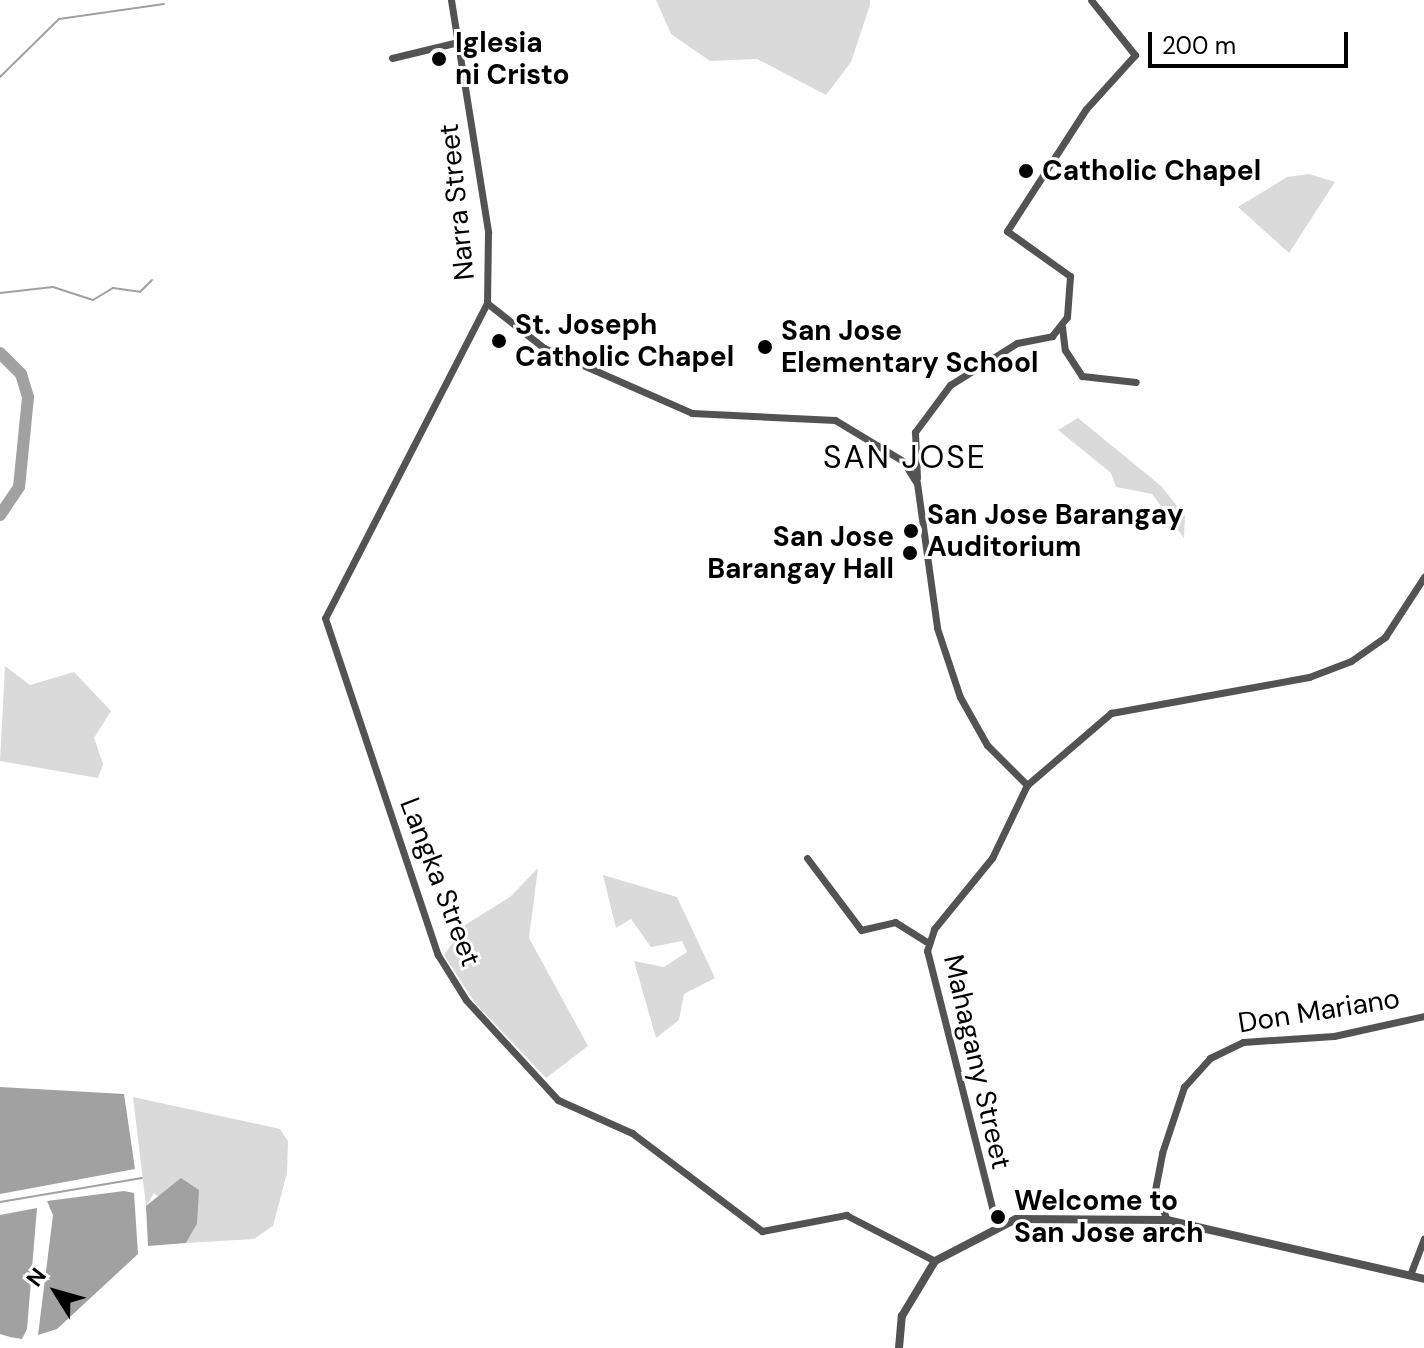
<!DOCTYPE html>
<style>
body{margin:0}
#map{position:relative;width:1424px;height:1348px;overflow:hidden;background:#fff;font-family:"DM Sans",sans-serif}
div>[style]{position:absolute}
.green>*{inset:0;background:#dadada}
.water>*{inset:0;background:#a1a1a1}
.stream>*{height:2px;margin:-1px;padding:0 1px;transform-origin:1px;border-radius:1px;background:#a1a1a1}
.river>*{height:12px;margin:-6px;padding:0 6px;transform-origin:6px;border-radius:6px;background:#a1a1a1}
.minor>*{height:7px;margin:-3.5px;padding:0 3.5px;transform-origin:3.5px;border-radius:3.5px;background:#535353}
.tertiary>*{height:8px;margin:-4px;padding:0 4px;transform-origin:4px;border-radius:4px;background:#535353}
.dots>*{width:22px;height:22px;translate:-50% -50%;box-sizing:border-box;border:4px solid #fff;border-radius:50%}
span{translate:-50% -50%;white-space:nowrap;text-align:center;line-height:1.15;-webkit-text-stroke:6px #fff;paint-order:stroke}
.poi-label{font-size:28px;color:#000;font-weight:700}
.left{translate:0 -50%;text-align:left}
.right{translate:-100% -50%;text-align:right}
.street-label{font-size:28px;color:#000}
.quarter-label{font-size:32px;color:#000;letter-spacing:2px}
.north{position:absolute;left:16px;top:1252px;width:80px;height:80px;-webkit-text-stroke:6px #fff;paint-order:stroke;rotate:307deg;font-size:22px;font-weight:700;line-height:32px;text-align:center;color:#000}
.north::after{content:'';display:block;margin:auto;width:28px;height:36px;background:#000;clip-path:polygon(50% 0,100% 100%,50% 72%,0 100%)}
.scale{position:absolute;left:1148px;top:32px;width:200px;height:36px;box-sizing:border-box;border:4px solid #000;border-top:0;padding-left:10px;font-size:24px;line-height:28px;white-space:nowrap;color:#000;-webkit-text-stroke:6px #fff;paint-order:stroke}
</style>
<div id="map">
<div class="green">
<i style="clip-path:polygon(656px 0,870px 0,870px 5px,851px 62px,826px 95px,757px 59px,710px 61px,671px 34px)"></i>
<i style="clip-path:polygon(1309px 174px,1335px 182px,1289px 253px,1238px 207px,1287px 177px)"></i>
<i style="clip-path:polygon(1078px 418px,1161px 486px,1185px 516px,1184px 538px,1152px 494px,1116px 487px,1111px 473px,1058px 430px)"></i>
<i style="clip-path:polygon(5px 666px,30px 685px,74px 672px,111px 711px,94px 738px,103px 764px,98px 778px,0 761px)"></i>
<i style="clip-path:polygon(538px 868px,529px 938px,588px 1046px,546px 1078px,475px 1003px,444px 955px,465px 925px,510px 897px)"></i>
<i style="clip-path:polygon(603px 875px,677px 897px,715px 978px,684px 994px,679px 1020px,656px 1038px,634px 961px,664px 967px,687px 952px,682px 941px,651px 947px,631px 919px,616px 928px)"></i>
<i style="clip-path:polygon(133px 1097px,280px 1129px,288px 1141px,287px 1173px,273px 1226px,254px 1239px,186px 1243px,197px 1224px,154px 1193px,146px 1206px)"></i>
</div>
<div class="water">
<i style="clip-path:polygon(0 1087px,124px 1094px,135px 1169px,0 1194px)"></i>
<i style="clip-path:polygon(181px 1178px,199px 1190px,197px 1224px,186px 1243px,148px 1246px,146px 1206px)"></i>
<i style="clip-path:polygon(124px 1191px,134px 1193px,138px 1254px,57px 1329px,38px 1335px,53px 1215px,47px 1201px)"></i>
<i style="clip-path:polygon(37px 1208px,27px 1329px,22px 1339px,10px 1337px,0 1334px,0 1215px)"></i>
</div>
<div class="stream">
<i style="left:0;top:77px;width:83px;rotate:-44.5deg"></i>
<i style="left:59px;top:19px;width:106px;rotate:-8.1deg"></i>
<i style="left:0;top:293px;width:53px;rotate:-6.5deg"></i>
<i style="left:53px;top:287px;width:42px;rotate:18deg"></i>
<i style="left:93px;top:300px;width:23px;rotate:-31deg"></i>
<i style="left:113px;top:288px;width:27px;rotate:8deg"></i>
<i style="left:140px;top:292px;width:17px;rotate:-45deg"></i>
<i style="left:0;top:1202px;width:144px;rotate:-9.6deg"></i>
</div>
<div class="river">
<i style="left:0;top:353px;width:30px;rotate:45deg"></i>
<i style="left:21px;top:374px;width:24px;rotate:73deg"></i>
<i style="left:28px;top:397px;width:90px;rotate:95.7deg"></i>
<i style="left:19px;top:487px;width:34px;rotate:124deg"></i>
</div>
<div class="minor">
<i style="left:451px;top:0;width:235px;rotate:80.9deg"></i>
<i style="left:488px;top:232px;width:71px;rotate:90.8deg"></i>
<i style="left:487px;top:303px;width:354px;rotate:117.2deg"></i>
<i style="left:325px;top:618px;width:355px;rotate:71.5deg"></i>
<i style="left:438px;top:955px;width:53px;rotate:58.1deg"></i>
<i style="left:466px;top:1000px;width:136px;rotate:47.4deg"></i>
<i style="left:558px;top:1100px;width:81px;rotate:24deg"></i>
<i style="left:632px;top:1133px;width:163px;rotate:37deg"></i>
<i style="left:762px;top:1231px;width:86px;rotate:-10.8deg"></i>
<i style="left:846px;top:1215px;width:100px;rotate:27.3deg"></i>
<i style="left:392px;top:58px;width:68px;rotate:-13.6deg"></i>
<i style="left:487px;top:303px;width:73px;rotate:38.3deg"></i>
<i style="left:544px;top:348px;width:162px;rotate:23.7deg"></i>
<i style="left:692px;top:413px;width:143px;rotate:2.8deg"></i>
<i style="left:835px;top:420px;width:79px;rotate:31.1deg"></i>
<i style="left:903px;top:461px;width:26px;rotate:58deg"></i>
<i style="left:917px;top:483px;width:146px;rotate:82.1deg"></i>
<i style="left:937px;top:628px;width:73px;rotate:71.6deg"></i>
<i style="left:960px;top:697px;width:55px;rotate:60.6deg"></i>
<i style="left:987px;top:745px;width:57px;rotate:45deg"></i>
<i style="left:1062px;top:327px;width:23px;rotate:83deg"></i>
<i style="left:1065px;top:350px;width:31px;rotate:57deg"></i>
<i style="left:1082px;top:376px;width:54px;rotate:6.3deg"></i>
<i style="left:917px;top:478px;width:46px;rotate:-92.5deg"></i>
<i style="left:915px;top:432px;width:59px;rotate:-53.3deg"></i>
<i style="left:950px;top:385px;width:79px;rotate:-32.1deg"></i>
<i style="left:1017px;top:343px;width:36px;rotate:-11deg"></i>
<i style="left:1052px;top:336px;width:24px;rotate:-52deg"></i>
<i style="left:1067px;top:317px;width:41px;rotate:-85.8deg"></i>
<i style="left:1070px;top:276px;width:77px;rotate:-144.5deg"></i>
<i style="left:1007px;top:231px;width:145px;rotate:-57.1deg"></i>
<i style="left:1086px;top:109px;width:73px;rotate:-47.8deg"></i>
<i style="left:1135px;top:55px;width:70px;rotate:-128.7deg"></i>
<i style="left:807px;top:858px;width:90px;rotate:53.1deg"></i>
<i style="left:861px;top:930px;width:35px;rotate:-13deg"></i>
<i style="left:895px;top:922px;width:40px;rotate:32deg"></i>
<i style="left:1167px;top:1220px;width:32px;rotate:-112deg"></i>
<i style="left:1155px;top:1190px;width:38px;rotate:-79deg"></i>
<i style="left:1162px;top:1153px;width:70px;rotate:-71.6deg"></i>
<i style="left:1184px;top:1087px;width:39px;rotate:-48deg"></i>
<i style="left:1210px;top:1058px;width:37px;rotate:-26deg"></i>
<i style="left:1243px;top:1042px;width:91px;rotate:-3.8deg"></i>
<i style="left:1334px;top:1036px;width:92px;rotate:-12.5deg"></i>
<i style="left:996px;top:1223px;width:281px;rotate:-104.2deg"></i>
<i style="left:927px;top:951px;width:23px;rotate:-72deg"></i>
<i style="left:934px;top:929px;width:92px;rotate:-50.8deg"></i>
<i style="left:992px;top:858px;width:81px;rotate:-64.4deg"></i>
<i style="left:1027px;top:785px;width:111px;rotate:-40.6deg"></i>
<i style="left:1111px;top:713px;width:201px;rotate:-10.3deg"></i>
<i style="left:1309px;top:677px;width:45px;rotate:-20.9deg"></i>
<i style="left:1351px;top:661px;width:42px;rotate:-35.2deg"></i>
<i style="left:1385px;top:637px;width:72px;rotate:-57deg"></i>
<i style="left:1410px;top:1275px;width:39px;rotate:-69deg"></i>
</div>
<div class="tertiary">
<i style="left:899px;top:1348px;width:32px;rotate:-85deg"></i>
<i style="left:902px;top:1316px;width:64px;rotate:-59deg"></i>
<i style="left:935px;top:1261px;width:91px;rotate:-27.4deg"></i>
<i style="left:1016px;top:1219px;width:151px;rotate:0.4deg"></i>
<i style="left:1167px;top:1220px;width:264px;rotate:12.9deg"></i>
</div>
<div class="dots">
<i style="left:439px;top:59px;background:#000"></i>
<i style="left:1026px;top:171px;background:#000"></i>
<i style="left:499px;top:341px;background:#000"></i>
<i style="left:765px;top:347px;background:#000"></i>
<i style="left:911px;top:531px;background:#000"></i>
<i style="left:910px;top:553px;background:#000"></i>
<i style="left:998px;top:1217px;background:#000"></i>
</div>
<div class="poi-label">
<span class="left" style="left:455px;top:59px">Iglesia<br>ni Cristo</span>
<span class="left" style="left:1042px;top:171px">Catholic Chapel</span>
<span class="left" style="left:515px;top:341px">St. Joseph<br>Catholic Chapel</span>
<span class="left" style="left:781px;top:347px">San Jose<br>Elementary School</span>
<span class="left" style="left:927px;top:531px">San Jose Barangay<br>Auditorium</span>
<span class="right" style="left:894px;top:553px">San Jose<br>Barangay Hall</span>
<span class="left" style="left:1014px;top:1217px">Welcome to<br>San Jose arch</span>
</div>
<div class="street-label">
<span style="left:457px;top:202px;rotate:-96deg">Narra Street</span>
<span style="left:440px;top:882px;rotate:69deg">Langka Street</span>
<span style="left:1319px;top:1011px;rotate:-9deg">Don Mariano</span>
<span style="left:977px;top:1062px;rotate:77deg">Mahagany Street</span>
</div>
<div class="quarter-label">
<span style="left:905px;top:457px">SAN JOSE</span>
</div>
<div class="north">N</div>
<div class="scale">200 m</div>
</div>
